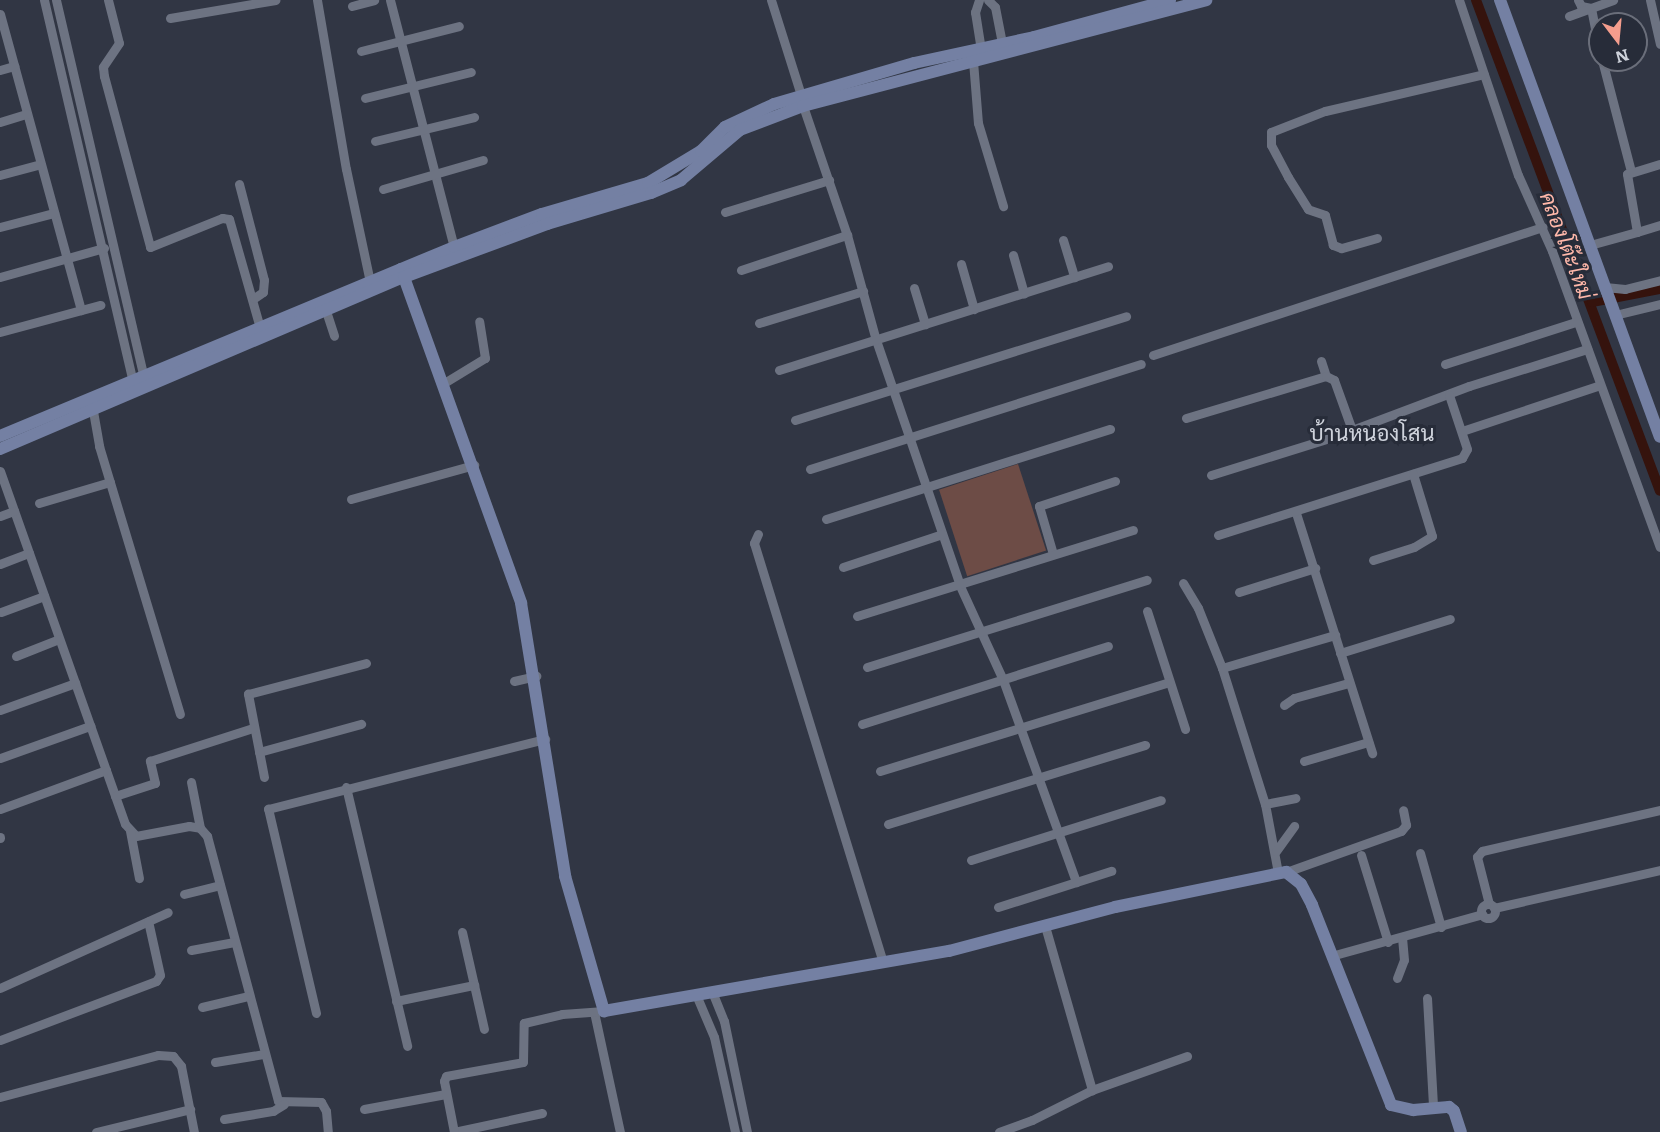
<!DOCTYPE html>
<meta charset="utf-8">
<style>
body{margin:0}
#map{position:relative;width:1660px;height:1132px;overflow:hidden;background:#313644;font-family:Literata,Sarabun,serif}
div>[style]{position:absolute}
.green>*{inset:0;background:#6d4c46;transform-origin:0 0}
.canal>*{height:10px;margin:-5px;padding:0 5px;transform-origin:5px;border-radius:5px;background:#35130d}
.street>*{height:9px;margin:-4.5px;padding:0 4.5px;transform-origin:4.5px;border-radius:4.5px;background:#6d7382}
.street>.ring{margin:-4.5px;padding:0;box-sizing:content-box;background:none;border:9px solid #6d7382;border-radius:50%}
.secondary>*{height:12px;margin:-6px;padding:0 6px;transform-origin:6px;border-radius:6px;background:#7480a3}
span{translate:-50% -50%;white-space:nowrap;text-align:center;line-height:1.15;-webkit-text-stroke:6px #272c39;paint-order:stroke}
.water-label{font-size:21px;color:#feb7a9;font-style:italic}
.quarter-label{font-size:22px;color:#ced2db}
.north{position:absolute;left:1588px;top:12px;width:60px;height:60px;box-sizing:border-box;background:#272c39;border:2px solid #6a6e7a;border-radius:50%;rotate:164deg;font-size:16px;font-weight:700;line-height:24px;text-align:center;color:#ced2db}
.north::after{content:'';display:block;margin:auto;width:21px;height:27px;background:#f49d8d;clip-path:polygon(50% 0,100% 100%,50% 72%,0 100%)}
</style>
<div id="map">
<div class="green">
<i style="left:1018px;top:464px;width:91px;height:83px;rotate:72deg"></i>
</div>
<div class="canal">
<i style="left:1476px;top:0;width:524px;rotate:69.46deg"></i>
<i style="left:1592px;top:302px;width:69px;rotate:-10.8deg"></i>
</div>
<div class="street">
<i style="left:44px;top:0;width:392px;rotate:76.9deg"></i>
<i style="left:56px;top:0;width:387px;rotate:76.9deg"></i>
<i style="left:108px;top:0;width:44px;rotate:75.7deg"></i>
<i style="left:119px;top:43px;width:29px;rotate:124deg"></i>
<i style="left:103px;top:67px;width:9px;rotate:84deg"></i>
<i style="left:104px;top:76px;width:177px;rotate:74.9deg"></i>
<i style="left:150px;top:247px;width:78px;rotate:-21.9deg"></i>
<i style="left:222px;top:218px;width:7px;rotate:8deg"></i>
<i style="left:229px;top:219px;width:113px;rotate:74.1deg"></i>
<i style="left:317px;top:0;width:171px;rotate:80.3deg"></i>
<i style="left:346px;top:169px;width:116px;rotate:78deg"></i>
<i style="left:390px;top:0;width:255px;rotate:75.5deg"></i>
<i style="left:771px;top:0;width:100px;rotate:72.5deg"></i>
<i style="left:979px;top:0;width:13px;rotate:108deg"></i>
<i style="left:975px;top:12px;width:36px;rotate:81deg"></i>
<i style="left:988px;top:0;width:10px;rotate:45deg"></i>
<i style="left:995px;top:7px;width:38px;rotate:79deg"></i>
<i style="left:1459px;top:0;width:185px;rotate:71.4deg"></i>
<i style="left:1518px;top:175px;width:83px;rotate:65.9deg"></i>
<i style="left:1552px;top:251px;width:315px;rotate:70deg"></i>
<i style="left:1578px;top:0;width:7px;rotate:63deg"></i>
<i style="left:1581px;top:6px;width:10px;rotate:11deg"></i>
<i style="left:1650px;top:0;width:45px;rotate:77.2deg"></i>
<i style="left:352px;top:6px;width:23px;rotate:-15deg"></i>
<i style="left:1591px;top:8px;width:47px;rotate:78.9deg"></i>
<i style="left:0;top:14px;width:307px;rotate:74.7deg"></i>
<i style="left:1569px;top:16px;width:47px;rotate:-20deg"></i>
<i style="left:170px;top:18px;width:107px;rotate:-9.7deg"></i>
<i style="left:361px;top:51px;width:101px;rotate:-14.3deg"></i>
<i style="left:1602px;top:60px;width:115px;rotate:75.4deg"></i>
<i style="left:973px;top:61px;width:62px;rotate:85.4deg"></i>
<i style="left:978px;top:123px;width:87px;rotate:73.2deg"></i>
<i style="left:0;top:70px;width:15px;rotate:-16deg"></i>
<i style="left:365px;top:98px;width:109px;rotate:-13.8deg"></i>
<i style="left:803px;top:106px;width:136px;rotate:71.2deg"></i>
<i style="left:847px;top:235px;width:109px;rotate:74.6deg"></i>
<i style="left:876px;top:340px;width:260px;rotate:71.1deg"></i>
<i style="left:960px;top:586px;width:103px;rotate:65.4deg"></i>
<i style="left:1003px;top:680px;width:215px;rotate:70.1deg"></i>
<i style="left:0;top:122px;width:28px;rotate:-17deg"></i>
<i style="left:375px;top:141px;width:102px;rotate:-13.6deg"></i>
<i style="left:0;top:175px;width:42px;rotate:-15deg"></i>
<i style="left:239px;top:184px;width:99px;rotate:75.4deg"></i>
<i style="left:264px;top:280px;width:12px;rotate:95deg"></i>
<i style="left:263px;top:292px;width:11px;rotate:146deg"></i>
<i style="left:383px;top:189px;width:104px;rotate:-16.2deg"></i>
<i style="left:725px;top:212px;width:109px;rotate:-17.1deg"></i>
<i style="left:0;top:227px;width:56px;rotate:-14.5deg"></i>
<i style="left:1637px;top:232px;width:24px;rotate:-17deg"></i>
<i style="left:1377px;top:238px;width:37px;rotate:164deg"></i>
<i style="left:1341px;top:248px;width:9px;rotate:-159deg"></i>
<i style="left:1333px;top:245px;width:31px;rotate:-105deg"></i>
<i style="left:1325px;top:215px;width:18px;rotate:-161deg"></i>
<i style="left:1308px;top:209px;width:38px;rotate:-122deg"></i>
<i style="left:1288px;top:177px;width:36px;rotate:-118deg"></i>
<i style="left:1271px;top:145px;width:13px;rotate:-90deg"></i>
<i style="left:1271px;top:132px;width:58px;rotate:-21.3deg"></i>
<i style="left:1325px;top:111px;width:163px;rotate:-13.1deg"></i>
<i style="left:1063px;top:240px;width:39px;rotate:73deg"></i>
<i style="left:1590px;top:245px;width:49px;rotate:-15.5deg"></i>
<i style="left:1637px;top:232px;width:59px;rotate:-99.8deg"></i>
<i style="left:1627px;top:174px;width:34px;rotate:-17deg"></i>
<i style="left:1013px;top:255px;width:40px;rotate:74deg"></i>
<i style="left:961px;top:264px;width:47px;rotate:73.9deg"></i>
<i style="left:741px;top:270px;width:112px;rotate:-18.3deg"></i>
<i style="left:0;top:277px;width:108px;rotate:-15.6deg"></i>
<i style="left:1605px;top:287px;width:20px;rotate:6deg"></i>
<i style="left:1625px;top:289px;width:36px;rotate:-14deg"></i>
<i style="left:914px;top:288px;width:38px;rotate:73deg"></i>
<i style="left:326px;top:311px;width:26px;rotate:72deg"></i>
<i style="left:1615px;top:315px;width:46px;rotate:-13.7deg"></i>
<i style="left:759px;top:323px;width:109px;rotate:-17.1deg"></i>
<i style="left:0;top:332px;width:104px;rotate:-15.1deg"></i>
<i style="left:1153px;top:355px;width:410px;rotate:-18.2deg"></i>
<i style="left:1321px;top:361px;width:16px;rotate:72deg"></i>
<i style="left:1445px;top:364px;width:138px;rotate:-17.8deg"></i>
<i style="left:779px;top:370px;width:345px;rotate:-17.5deg"></i>
<i style="left:444px;top:383px;width:48px;rotate:-31.4deg"></i>
<i style="left:485px;top:358px;width:37px;rotate:-99deg"></i>
<i style="left:93px;top:411px;width:36px;rotate:80deg"></i>
<i style="left:99px;top:446px;width:280px;rotate:73.2deg"></i>
<i style="left:1186px;top:418px;width:146px;rotate:-16.7deg"></i>
<i style="left:1326px;top:376px;width:9px;rotate:27deg"></i>
<i style="left:1334px;top:380px;width:53px;rotate:70.2deg"></i>
<i style="left:795px;top:420px;width:347px;rotate:-17.4deg"></i>
<i style="left:1462px;top:431px;width:145px;rotate:-18.4deg"></i>
<i style="left:810px;top:469px;width:347px;rotate:-17.6deg"></i>
<i style="left:0;top:471px;width:374px;rotate:70.5deg"></i>
<i style="left:125px;top:824px;width:16px;rotate:47deg"></i>
<i style="left:136px;top:836px;width:54px;rotate:-10.7deg"></i>
<i style="left:189px;top:826px;width:11px;rotate:10deg"></i>
<i style="left:200px;top:828px;width:11px;rotate:49deg"></i>
<i style="left:207px;top:836px;width:274px;rotate:75deg"></i>
<i style="left:278px;top:1101px;width:43px;rotate:1.3deg"></i>
<i style="left:321px;top:1102px;width:10px;rotate:61deg"></i>
<i style="left:326px;top:1111px;width:21px;rotate:85deg"></i>
<i style="left:1211px;top:475px;width:131px;rotate:-17.3deg"></i>
<i style="left:1336px;top:436px;width:142px;rotate:-20.6deg"></i>
<i style="left:1469px;top:386px;width:124px;rotate:-17.4deg"></i>
<i style="left:351px;top:499px;width:128px;rotate:-15.5deg"></i>
<i style="left:39px;top:503px;width:74px;rotate:-16.5deg"></i>
<i style="left:1296px;top:513px;width:252px;rotate:72.4deg"></i>
<i style="left:0;top:516px;width:15px;rotate:-20deg"></i>
<i style="left:826px;top:519px;width:298px;rotate:-17.6deg"></i>
<i style="left:758px;top:534px;width:10px;rotate:114deg"></i>
<i style="left:754px;top:543px;width:439px;rotate:72.9deg"></i>
<i style="left:1218px;top:535px;width:256px;rotate:-17.5deg"></i>
<i style="left:1462px;top:458px;width:10px;rotate:-61deg"></i>
<i style="left:1467px;top:449px;width:57px;rotate:-108.4deg"></i>
<i style="left:1053px;top:554px;width:50px;rotate:-106.3deg"></i>
<i style="left:1039px;top:506px;width:80px;rotate:-18.2deg"></i>
<i style="left:1373px;top:560px;width:43px;rotate:-17.6deg"></i>
<i style="left:1414px;top:547px;width:21px;rotate:-31deg"></i>
<i style="left:1432px;top:536px;width:65px;rotate:-107deg"></i>
<i style="left:0;top:564px;width:31px;rotate:-21deg"></i>
<i style="left:843px;top:567px;width:104px;rotate:-18.4deg"></i>
<i style="left:1183px;top:583px;width:29px;rotate:59deg"></i>
<i style="left:1198px;top:608px;width:65px;rotate:68.2deg"></i>
<i style="left:1222px;top:668px;width:143px;rotate:72.5deg"></i>
<i style="left:1265px;top:804px;width:70px;rotate:79.3deg"></i>
<i style="left:1239px;top:592px;width:80px;rotate:-17.5deg"></i>
<i style="left:1147px;top:611px;width:124px;rotate:72.1deg"></i>
<i style="left:1px;top:612px;width:46px;rotate:-20.4deg"></i>
<i style="left:857px;top:616px;width:289px;rotate:-17.3deg"></i>
<i style="left:1340px;top:653px;width:115px;rotate:-17.2deg"></i>
<i style="left:16px;top:656px;width:46px;rotate:-21.6deg"></i>
<i style="left:867px;top:667px;width:293px;rotate:-17.3deg"></i>
<i style="left:1222px;top:668px;width:118px;rotate:-16.3deg"></i>
<i style="left:514px;top:681px;width:23px;rotate:-13deg"></i>
<i style="left:1284px;top:705px;width:12px;rotate:-35deg"></i>
<i style="left:1294px;top:698px;width:57px;rotate:-15.3deg"></i>
<i style="left:0;top:710px;width:80px;rotate:-19.8deg"></i>
<i style="left:862px;top:724px;width:258px;rotate:-17.6deg"></i>
<i style="left:259px;top:752px;width:106px;rotate:-15.4deg"></i>
<i style="left:0;top:758px;width:96px;rotate:-19.6deg"></i>
<i style="left:1304px;top:761px;width:67px;rotate:-16.5deg"></i>
<i style="left:880px;top:771px;width:302px;rotate:-17.1deg"></i>
<i style="left:264px;top:777px;width:85px;rotate:-100.9deg"></i>
<i style="left:248px;top:694px;width:122px;rotate:-14.7deg"></i>
<i style="left:191px;top:782px;width:47px;rotate:78.9deg"></i>
<i style="left:346px;top:787px;width:266px;rotate:76.7deg"></i>
<i style="left:115px;top:796px;width:42px;rotate:-18deg"></i>
<i style="left:155px;top:783px;width:23px;rotate:-103deg"></i>
<i style="left:150px;top:761px;width:108px;rotate:-17.8deg"></i>
<i style="left:1265px;top:804px;width:31px;rotate:-11deg"></i>
<i style="left:0;top:809px;width:113px;rotate:-20.2deg"></i>
<i style="left:888px;top:824px;width:269px;rotate:-17.1deg"></i>
<i style="left:130px;top:831px;width:48px;rotate:79.2deg"></i>
<i style="left:0;top:837px;width:1px;rotate:90deg"></i>
<i style="left:1276px;top:851px;width:31px;rotate:-54deg"></i>
<i style="left:1420px;top:853px;width:77px;rotate:74.2deg"></i>
<i style="left:1361px;top:855px;width:91px;rotate:72.8deg"></i>
<i style="left:971px;top:860px;width:199px;rotate:-17.5deg"></i>
<i style="left:1286px;top:872px;width:122px;rotate:-19.6deg"></i>
<i style="left:1401px;top:831px;width:8px;rotate:-50deg"></i>
<i style="left:1406px;top:825px;width:15px;rotate:-101deg"></i>
<i style="left:184px;top:894px;width:37px;rotate:-14deg"></i>
<i style="left:1489px;top:904px;width:49px;rotate:-104.3deg"></i>
<i style="left:1477px;top:857px;width:8px;rotate:-50deg"></i>
<i style="left:1482px;top:851px;width:183px;rotate:-13deg"></i>
<i class="ring" style="left:1481px;top:904px;width:5px;height:5px"></i>
<i style="left:998px;top:907px;width:119px;rotate:-17.7deg"></i>
<i style="left:1494px;top:908px;width:170px;rotate:-12.9deg"></i>
<i style="left:1045px;top:926px;width:171px;rotate:74deg"></i>
<i style="left:462px;top:932px;width:54px;rotate:77.2deg"></i>
<i style="left:191px;top:950px;width:44px;rotate:-10.5deg"></i>
<i style="left:1331px;top:956px;width:157px;rotate:-15.5deg"></i>
<i style="left:1397px;top:978px;width:19px;rotate:-69deg"></i>
<i style="left:1404px;top:960px;width:22px;rotate:-95deg"></i>
<i style="left:0;top:988px;width:184px;rotate:-24.3deg"></i>
<i style="left:713px;top:994px;width:29px;rotate:68deg"></i>
<i style="left:724px;top:1021px;width:113px;rotate:78.3deg"></i>
<i style="left:697px;top:997px;width:43px;rotate:67deg"></i>
<i style="left:714px;top:1037px;width:97px;rotate:77.5deg"></i>
<i style="left:1427px;top:998px;width:108px;rotate:86.8deg"></i>
<i style="left:396px;top:1001px;width:80px;rotate:-11.6deg"></i>
<i style="left:474px;top:985px;width:45px;rotate:77.2deg"></i>
<i style="left:202px;top:1007px;width:47px;rotate:-13.4deg"></i>
<i style="left:594px;top:1012px;width:123px;rotate:77.8deg"></i>
<i style="left:316px;top:1013px;width:210px;rotate:-103.2deg"></i>
<i style="left:268px;top:809px;width:286px;rotate:-14.2deg"></i>
<i style="left:0;top:1040px;width:167px;rotate:-20.7deg"></i>
<i style="left:156px;top:981px;width:7px;rotate:-56deg"></i>
<i style="left:160px;top:975px;width:55px;rotate:-102.5deg"></i>
<i style="left:215px;top:1062px;width:50px;rotate:-9.3deg"></i>
<i style="left:0;top:1097px;width:163px;rotate:-14.9deg"></i>
<i style="left:158px;top:1055px;width:15px;rotate:4deg"></i>
<i style="left:173px;top:1056px;width:13px;rotate:51deg"></i>
<i style="left:181px;top:1066px;width:67px;rotate:78.9deg"></i>
<i style="left:364px;top:1109px;width:83px;rotate:-10.4deg"></i>
<i style="left:542px;top:1113px;width:90px;rotate:167.8deg"></i>
<i style="left:454px;top:1132px;width:52px;rotate:-101.1deg"></i>
<i style="left:444px;top:1081px;width:5px;rotate:-68deg"></i>
<i style="left:446px;top:1076px;width:78px;rotate:-10.3deg"></i>
<i style="left:523px;top:1062px;width:39px;rotate:-89deg"></i>
<i style="left:524px;top:1023px;width:39px;rotate:-13deg"></i>
<i style="left:562px;top:1014px;width:42px;rotate:-4.1deg"></i>
<i style="left:224px;top:1119px;width:50px;rotate:-9.3deg"></i>
<i style="left:273px;top:1111px;width:13px;rotate:-32deg"></i>
<i style="left:96px;top:1132px;width:97px;rotate:-13.7deg"></i>
<i style="left:999px;top:1132px;width:35px;rotate:-20deg"></i>
<i style="left:1032px;top:1120px;width:67px;rotate:-26.6deg"></i>
<i style="left:1092px;top:1090px;width:101px;rotate:-19.7deg"></i>
</div>
<div class="secondary">
<i style="left:1500px;top:0;width:465px;rotate:69.9deg"></i>
<i style="left:401px;top:269px;width:355px;rotate:70.2deg"></i>
<i style="left:521px;top:603px;width:277px;rotate:80.8deg"></i>
<i style="left:565px;top:876px;width:141px;rotate:73.9deg"></i>
<i style="left:604px;top:1011px;width:350px;rotate:-9.9deg"></i>
<i style="left:949px;top:951px;width:172px;rotate:-14.8deg"></i>
<i style="left:1115px;top:907px;width:175px;rotate:-11.6deg"></i>
<i style="left:1286px;top:872px;width:19px;rotate:39deg"></i>
<i style="left:1301px;top:884px;width:24px;rotate:62deg"></i>
<i style="left:1312px;top:905px;width:215px;rotate:68.4deg"></i>
<i style="left:1391px;top:1105px;width:23px;rotate:13deg"></i>
<i style="left:1413px;top:1110px;width:36px;rotate:-5deg"></i>
<i style="left:1449px;top:1107px;width:6px;rotate:39deg"></i>
<i style="left:1454px;top:1111px;width:22px;rotate:72deg"></i>
<i style="left:0;top:436px;width:492px;rotate:-22.6deg"></i>
<i style="left:454px;top:247px;width:94px;rotate:-20.6deg"></i>
<i style="left:542px;top:214px;width:110px;rotate:-16.3deg"></i>
<i style="left:648px;top:183px;width:62px;rotate:-31.1deg"></i>
<i style="left:701px;top:151px;width:34px;rotate:-45deg"></i>
<i style="left:725px;top:127px;width:54px;rotate:-25.1deg"></i>
<i style="left:774px;top:104px;width:146px;rotate:-16.3deg"></i>
<i style="left:914px;top:63px;width:123px;rotate:-12.2deg"></i>
<i style="left:1034px;top:37px;width:141px;rotate:-15.2deg"></i>
<i style="left:0;top:449px;width:439px;rotate:-23.1deg"></i>
<i style="left:404px;top:277px;width:153px;rotate:-20.3deg"></i>
<i style="left:547px;top:224px;width:109px;rotate:-16.6deg"></i>
<i style="left:651px;top:193px;width:33px;rotate:-23deg"></i>
<i style="left:681px;top:180px;width:77px;rotate:-40.3deg"></i>
<i style="left:740px;top:130px;width:67px;rotate:-20.9deg"></i>
<i style="left:803px;top:106px;width:417px;rotate:-14.7deg"></i>
</div>
<div class="water-label">
<span style="left:1568px;top:245px;rotate:69deg">คลองโต๊ะใหม่</span>
</div>
<div class="quarter-label">
<span style="left:1372px;top:432px">บ้านหนองโสน</span>
</div>
<div class="north">N</div>
</div>
